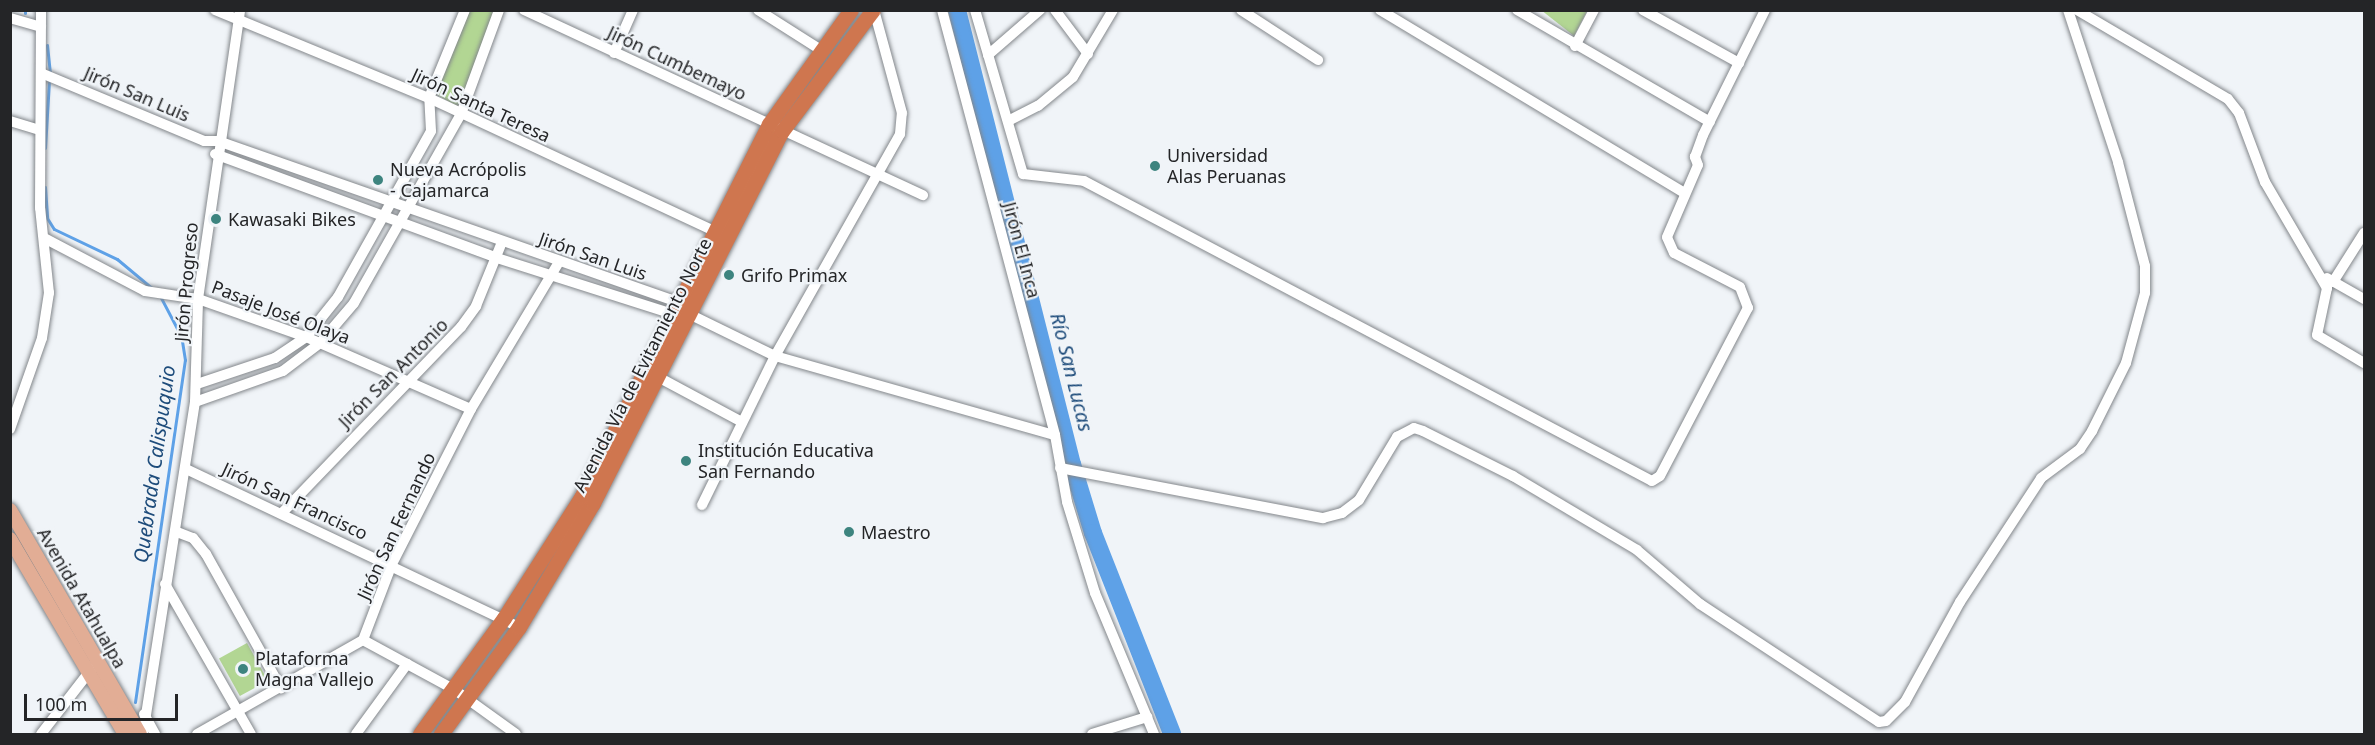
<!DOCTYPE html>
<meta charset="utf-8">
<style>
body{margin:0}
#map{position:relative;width:2375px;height:745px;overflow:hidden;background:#f0f4f8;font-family:"Noto Sans",sans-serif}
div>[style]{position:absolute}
.green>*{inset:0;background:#b2d693;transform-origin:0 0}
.stream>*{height:3px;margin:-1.5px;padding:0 1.5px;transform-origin:1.5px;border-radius:1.5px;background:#5ea1e7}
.river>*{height:18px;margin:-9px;padding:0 9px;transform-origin:9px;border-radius:9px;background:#5ea1e7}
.roads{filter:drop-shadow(0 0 2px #83878b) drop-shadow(0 0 2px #83878b)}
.minor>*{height:10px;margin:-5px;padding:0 5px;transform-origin:5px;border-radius:5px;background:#fff}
.major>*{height:14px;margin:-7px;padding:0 7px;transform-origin:7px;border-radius:7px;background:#e2ad95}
.highway>*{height:15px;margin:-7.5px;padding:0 7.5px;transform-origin:7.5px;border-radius:7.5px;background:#cf764f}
.dots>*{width:16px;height:16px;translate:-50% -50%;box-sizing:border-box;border:3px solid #f0f4f8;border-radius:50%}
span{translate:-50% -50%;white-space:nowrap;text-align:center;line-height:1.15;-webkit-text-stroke:4.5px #f0f4f8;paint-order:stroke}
.street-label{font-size:18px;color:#242527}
.poi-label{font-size:18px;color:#242527}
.left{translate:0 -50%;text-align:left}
.water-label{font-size:20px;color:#1e4c7b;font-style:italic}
.frame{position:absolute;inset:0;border:12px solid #242527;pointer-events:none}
.scale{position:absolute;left:24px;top:694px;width:154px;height:27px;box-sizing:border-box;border:3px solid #242527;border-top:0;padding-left:8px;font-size:18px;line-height:21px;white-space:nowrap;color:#242527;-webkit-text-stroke:4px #f0f4f8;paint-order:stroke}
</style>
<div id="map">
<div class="green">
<i style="clip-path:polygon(1541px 10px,1587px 10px,1587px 11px,1574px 36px)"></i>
<i style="clip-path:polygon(469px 11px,502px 11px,461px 109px,431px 91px)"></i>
<i style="left:247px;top:643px;width:43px;height:32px;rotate:61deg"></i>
</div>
<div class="stream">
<i style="left:25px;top:10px;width:3px;rotate:90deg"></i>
<i style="left:47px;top:45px;width:28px;rotate:84deg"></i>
<i style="left:45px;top:148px;width:68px;rotate:-86.6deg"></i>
<i style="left:45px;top:187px;width:31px;rotate:86deg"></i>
<i style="left:47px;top:218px;width:13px;rotate:58deg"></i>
<i style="left:54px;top:229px;width:70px;rotate:25.5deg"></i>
<i style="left:117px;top:259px;width:47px;rotate:39.8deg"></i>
<i style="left:135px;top:702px;width:346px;rotate:-81.7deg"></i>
<i style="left:185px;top:360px;width:24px;rotate:-99deg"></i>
<i style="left:181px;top:336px;width:45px;rotate:-117.7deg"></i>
</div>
<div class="river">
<i style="left:957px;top:10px;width:468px;rotate:75.8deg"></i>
<i style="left:1072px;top:464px;width:72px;rotate:73.1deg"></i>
<i style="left:1093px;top:533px;width:216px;rotate:68.5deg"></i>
</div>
<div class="roads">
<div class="minor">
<i style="left:215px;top:10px;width:231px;rotate:22.4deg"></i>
<i style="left:429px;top:98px;width:320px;rotate:25deg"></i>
<i style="left:524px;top:10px;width:440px;rotate:24.9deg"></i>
<i style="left:758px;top:10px;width:75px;rotate:32.4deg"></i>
<i style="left:942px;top:10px;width:440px;rotate:75.1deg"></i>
<i style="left:1055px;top:435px;width:68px;rotate:79.8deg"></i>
<i style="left:1067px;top:502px;width:95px;rotate:72.9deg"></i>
<i style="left:1095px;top:593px;width:153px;rotate:67.3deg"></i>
<i style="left:975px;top:10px;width:171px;rotate:73.7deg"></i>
<i style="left:1023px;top:174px;width:61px;rotate:6.5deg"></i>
<i style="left:1084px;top:181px;width:642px;rotate:27.84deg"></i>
<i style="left:1652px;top:481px;width:9px;rotate:-32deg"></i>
<i style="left:1660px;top:476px;width:190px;rotate:-62.4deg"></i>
<i style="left:1748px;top:308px;width:22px;rotate:-111deg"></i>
<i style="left:1740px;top:287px;width:74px;rotate:-152.7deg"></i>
<i style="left:1674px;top:253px;width:17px;rotate:-114deg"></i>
<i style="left:1667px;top:237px;width:78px;rotate:-66.7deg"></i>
<i style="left:1698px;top:165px;width:9px;rotate:-111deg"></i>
<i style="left:1695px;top:157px;width:23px;rotate:-70deg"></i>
<i style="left:1703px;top:135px;width:140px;rotate:-63.6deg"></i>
<i style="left:1055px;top:10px;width:55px;rotate:53.1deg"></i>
<i style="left:1241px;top:10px;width:92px;rotate:33deg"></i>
<i style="left:1380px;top:10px;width:356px;rotate:31deg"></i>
<i style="left:1517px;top:10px;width:223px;rotate:30.1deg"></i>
<i style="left:1643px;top:10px;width:110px;rotate:28.9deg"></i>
<i style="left:2077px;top:10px;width:175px;rotate:30.5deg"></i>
<i style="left:2228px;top:99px;width:18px;rotate:52deg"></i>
<i style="left:2239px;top:113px;width:74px;rotate:69.4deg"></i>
<i style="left:2265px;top:182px;width:123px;rotate:59.7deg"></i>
<i style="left:2327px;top:288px;width:48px;rotate:102deg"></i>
<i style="left:2317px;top:335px;width:55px;rotate:30.8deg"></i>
<i style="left:10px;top:18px;width:32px;rotate:16deg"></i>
<i style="left:1575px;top:46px;width:41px;rotate:-62.2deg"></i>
<i style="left:614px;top:53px;width:47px;rotate:-66.2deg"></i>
<i style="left:988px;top:55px;width:69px;rotate:-40.9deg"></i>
<i style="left:41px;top:73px;width:177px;rotate:22.6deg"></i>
<i style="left:204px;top:141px;width:14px"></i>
<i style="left:218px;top:141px;width:490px;rotate:19.3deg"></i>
<i style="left:680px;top:303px;width:16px;rotate:47deg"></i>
<i style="left:691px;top:315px;width:93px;rotate:26deg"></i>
<i style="left:775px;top:356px;width:291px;rotate:15.8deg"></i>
<i style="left:10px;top:121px;width:30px;rotate:17deg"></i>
<i style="left:1008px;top:121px;width:34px;rotate:-27deg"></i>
<i style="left:1038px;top:106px;width:45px;rotate:-39.6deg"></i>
<i style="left:1073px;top:77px;width:78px;rotate:-59.2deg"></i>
<i style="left:215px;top:154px;width:301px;rotate:20.2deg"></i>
<i style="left:497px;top:258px;width:191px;rotate:17.7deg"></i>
<i style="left:46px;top:239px;width:112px;rotate:27.7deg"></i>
<i style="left:145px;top:291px;width:54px;rotate:8.6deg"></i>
<i style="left:198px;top:299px;width:114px;rotate:19.4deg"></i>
<i style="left:306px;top:337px;width:180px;rotate:23.6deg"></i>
<i style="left:2327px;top:278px;width:43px;rotate:29.6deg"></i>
<i style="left:2333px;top:282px;width:58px;rotate:-57.7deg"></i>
<i style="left:658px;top:377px;width:95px;rotate:28.2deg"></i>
<i style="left:197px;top:384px;width:82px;rotate:-18.4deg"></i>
<i style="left:275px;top:358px;width:37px;rotate:-34deg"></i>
<i style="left:306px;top:337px;width:51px;rotate:-51.3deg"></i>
<i style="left:338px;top:297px;width:190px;rotate:-60.7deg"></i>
<i style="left:431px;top:131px;width:33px;rotate:-93deg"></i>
<i style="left:429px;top:98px;width:95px;rotate:-67.8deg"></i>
<i style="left:195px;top:402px;width:93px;rotate:-19.4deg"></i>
<i style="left:283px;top:371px;width:46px;rotate:-37.1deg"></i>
<i style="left:320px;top:343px;width:52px;rotate:-49.6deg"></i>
<i style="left:354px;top:303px;width:217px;rotate:-60.5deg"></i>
<i style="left:461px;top:114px;width:111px;rotate:-69.9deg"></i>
<i style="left:10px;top:429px;width:96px;rotate:-70.6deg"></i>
<i style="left:42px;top:338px;width:46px;rotate:-81.2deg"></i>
<i style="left:49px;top:293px;width:85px;rotate:-96deg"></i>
<i style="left:40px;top:208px;width:198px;rotate:-89.7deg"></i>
<i style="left:1060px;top:468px;width:268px;rotate:10.8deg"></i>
<i style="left:1323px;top:518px;width:20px;rotate:-15deg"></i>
<i style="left:1342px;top:513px;width:21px;rotate:-37deg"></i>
<i style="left:1359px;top:500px;width:74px;rotate:-58.9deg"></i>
<i style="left:1397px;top:437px;width:19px;rotate:-28deg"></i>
<i style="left:1414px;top:428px;width:9px;rotate:18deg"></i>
<i style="left:1423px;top:431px;width:101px;rotate:26.6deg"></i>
<i style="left:1513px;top:476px;width:144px;rotate:30.8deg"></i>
<i style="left:1637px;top:550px;width:83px;rotate:40.6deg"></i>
<i style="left:1700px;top:604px;width:214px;rotate:33.4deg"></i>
<i style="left:1879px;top:722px;width:7px;rotate:-8deg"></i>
<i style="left:1886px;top:721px;width:27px;rotate:-45deg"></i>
<i style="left:1905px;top:702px;width:114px;rotate:-61.2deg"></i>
<i style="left:1960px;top:602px;width:148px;rotate:-56.8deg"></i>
<i style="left:2041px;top:478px;width:49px;rotate:-36.6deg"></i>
<i style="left:2080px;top:449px;width:22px;rotate:-56deg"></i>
<i style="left:2092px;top:431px;width:76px;rotate:-63.4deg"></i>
<i style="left:2126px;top:363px;width:73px;rotate:-74.8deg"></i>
<i style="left:2145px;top:293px;width:27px;rotate:-90deg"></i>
<i style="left:2145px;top:266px;width:107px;rotate:-104.6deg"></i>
<i style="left:2118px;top:162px;width:160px;rotate:-108.2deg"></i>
<i style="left:186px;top:469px;width:369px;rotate:25.4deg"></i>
<i style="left:702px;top:505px;width:166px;rotate:-63.9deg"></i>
<i style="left:775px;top:356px;width:255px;rotate:-60.6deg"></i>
<i style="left:900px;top:134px;width:21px;rotate:-85deg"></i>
<i style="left:902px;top:113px;width:107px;rotate:-105.2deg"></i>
<i style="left:283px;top:512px;width:257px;rotate:-46.1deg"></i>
<i style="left:461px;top:327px;width:26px;rotate:-54deg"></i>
<i style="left:476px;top:306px;width:69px;rotate:-67.9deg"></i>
<i style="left:177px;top:532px;width:17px;rotate:21deg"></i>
<i style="left:193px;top:538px;width:21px;rotate:51deg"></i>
<i style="left:206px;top:554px;width:154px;rotate:60.8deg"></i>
<i style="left:165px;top:584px;width:173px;rotate:60.2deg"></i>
<i style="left:363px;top:640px;width:105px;rotate:28.5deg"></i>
<i style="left:455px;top:690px;width:75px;rotate:35.8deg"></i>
<i style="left:144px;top:714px;width:23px;rotate:61deg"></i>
<i style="left:41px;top:734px;width:85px;rotate:-52.2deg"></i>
<i style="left:143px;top:734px;width:336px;rotate:-81.1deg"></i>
<i style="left:195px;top:402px;width:103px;rotate:-88.3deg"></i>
<i style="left:198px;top:299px;width:292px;rotate:-81.7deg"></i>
<i style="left:197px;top:734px;width:191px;rotate:-29.5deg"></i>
<i style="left:363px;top:640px;width:81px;rotate:-69.1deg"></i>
<i style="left:392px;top:564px;width:174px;rotate:-63deg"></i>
<i style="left:471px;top:409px;width:171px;rotate:-59.1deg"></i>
<i style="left:356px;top:734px;width:87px;rotate:-53.9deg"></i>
<i style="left:1092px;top:734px;width:58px;rotate:-17.2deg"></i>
</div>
<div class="major">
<i style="left:10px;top:510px;width:259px;rotate:59.9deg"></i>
<i style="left:10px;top:539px;width:226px;rotate:59.5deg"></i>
</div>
<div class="highway">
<i style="left:420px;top:734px;width:143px;rotate:-54.1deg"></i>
<i style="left:504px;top:618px;width:145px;rotate:-57.4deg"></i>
<i style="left:582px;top:496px;width:416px;rotate:-63.3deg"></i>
<i style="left:769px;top:124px;width:140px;rotate:-54.3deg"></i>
<i style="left:441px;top:734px;width:132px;rotate:-53.9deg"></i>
<i style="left:519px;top:627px;width:144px;rotate:-59.2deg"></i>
<i style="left:593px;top:503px;width:417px;rotate:-63.1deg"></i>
<i style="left:782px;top:131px;width:151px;rotate:-53.1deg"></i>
</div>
</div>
<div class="dots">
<i style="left:1155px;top:166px;background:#3d847f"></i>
<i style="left:378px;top:180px;background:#3d847f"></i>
<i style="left:216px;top:219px;background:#3d847f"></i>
<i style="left:729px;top:275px;background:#3d847f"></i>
<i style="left:686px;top:461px;background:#3d847f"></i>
<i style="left:849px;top:532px;background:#3d847f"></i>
<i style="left:243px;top:669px;background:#3d847f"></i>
</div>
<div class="street-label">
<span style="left:677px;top:63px;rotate:25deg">Jirón Cumbemayo</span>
<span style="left:137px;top:94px;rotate:23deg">Jirón San Luis</span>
<span style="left:481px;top:105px;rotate:25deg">Jirón Santa Teresa</span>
<span style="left:1022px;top:250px;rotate:75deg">Jirón El Inca</span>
<span style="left:593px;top:256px;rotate:19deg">Jirón San Luis</span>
<span style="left:186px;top:282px;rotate:-85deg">Jirón Progreso</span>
<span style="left:281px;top:312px;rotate:21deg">Pasaje José Olaya</span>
<span style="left:642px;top:365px;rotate:-63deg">Avenida Vía de Evitamiento Norte</span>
<span style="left:393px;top:373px;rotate:-45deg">Jirón San Antonio</span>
<span style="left:295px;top:501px;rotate:25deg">Jirón San Francisco</span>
<span style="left:396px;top:526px;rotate:-65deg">Jirón San Fernando</span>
<span style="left:82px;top:598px;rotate:60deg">Avenida Atahualpa</span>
</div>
<div class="poi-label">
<span class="left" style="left:1167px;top:166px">Universidad<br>Alas Peruanas</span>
<span class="left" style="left:390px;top:180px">Nueva Acrópolis<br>- Cajamarca</span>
<span class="left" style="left:228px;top:219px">Kawasaki Bikes</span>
<span class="left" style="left:741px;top:275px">Grifo Primax</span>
<span class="left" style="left:698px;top:461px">Institución Educativa<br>San Fernando</span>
<span class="left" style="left:861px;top:532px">Maestro</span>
<span class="left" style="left:255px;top:669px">Plataforma<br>Magna Vallejo</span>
</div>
<div class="water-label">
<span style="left:1072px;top:372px;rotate:76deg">Río San Lucas</span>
<span style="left:154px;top:464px;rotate:-82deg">Quebrada Calispuquio</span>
</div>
<div class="frame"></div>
<div class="scale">100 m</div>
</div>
